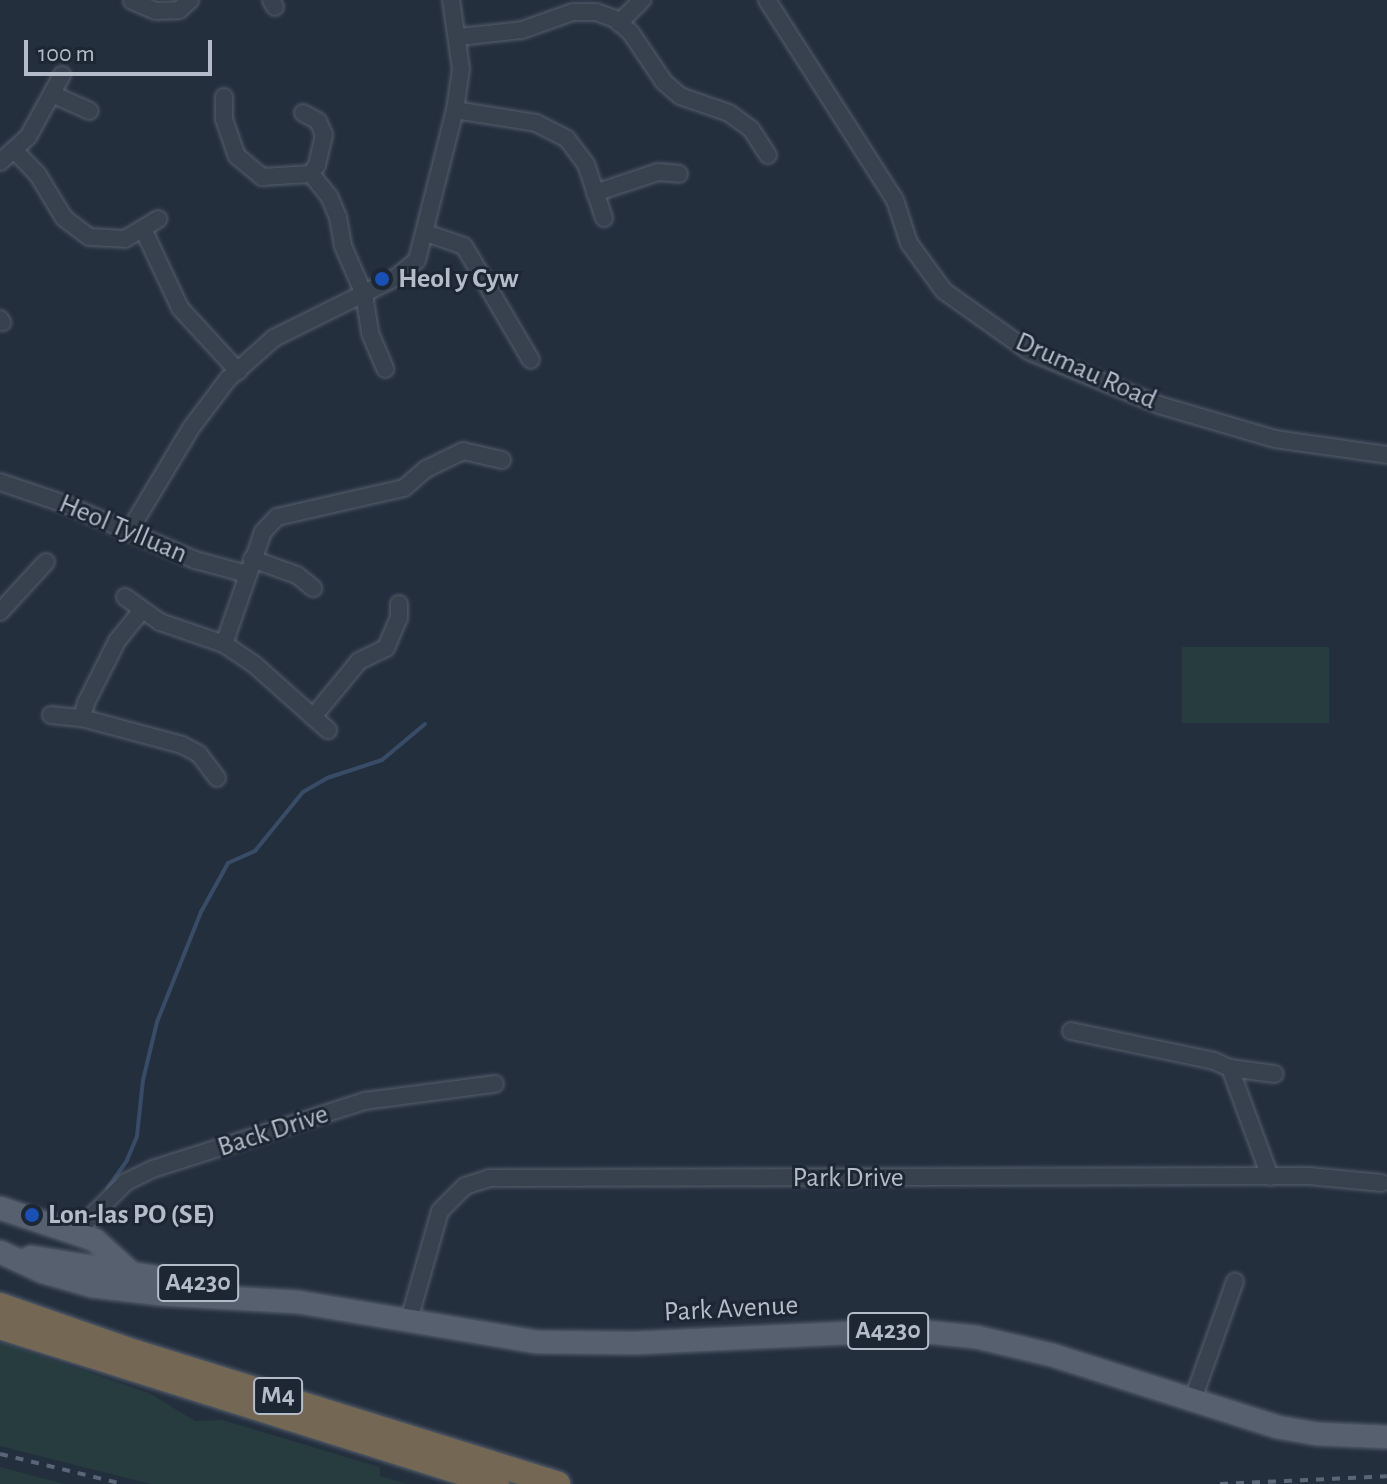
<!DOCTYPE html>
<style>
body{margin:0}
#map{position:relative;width:1387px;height:1484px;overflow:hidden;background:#242f3e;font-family:"Alegreya Sans",sans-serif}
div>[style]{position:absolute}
.green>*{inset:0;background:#263c3f;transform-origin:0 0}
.stream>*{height:4px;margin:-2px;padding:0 2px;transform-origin:2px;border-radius:2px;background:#394c67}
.roads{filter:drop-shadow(0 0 2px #565f6c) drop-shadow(0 0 2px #565f6c)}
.minor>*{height:16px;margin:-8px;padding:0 8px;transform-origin:8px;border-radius:8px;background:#38414e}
.major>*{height:22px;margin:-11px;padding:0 11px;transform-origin:11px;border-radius:11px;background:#56606e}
.highway>*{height:24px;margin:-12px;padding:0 12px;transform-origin:12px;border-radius:12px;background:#746855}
.rail>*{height:4px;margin-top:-2px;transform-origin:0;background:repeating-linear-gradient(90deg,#5a6575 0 8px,transparent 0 16px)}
.dots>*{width:22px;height:22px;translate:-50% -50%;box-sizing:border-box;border:4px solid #1d2633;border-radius:50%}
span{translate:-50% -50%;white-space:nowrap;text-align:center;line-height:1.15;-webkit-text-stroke:6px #1d2633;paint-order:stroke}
.shield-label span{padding:2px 6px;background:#1d2633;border:2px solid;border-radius:6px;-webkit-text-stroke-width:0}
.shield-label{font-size:26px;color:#b4bcc9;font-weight:700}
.poi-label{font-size:28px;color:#b4bcc9;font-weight:700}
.left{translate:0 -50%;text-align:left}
.street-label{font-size:28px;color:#b4bcc9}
.scale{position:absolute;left:24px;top:40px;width:188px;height:36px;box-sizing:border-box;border:4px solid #b4bcc9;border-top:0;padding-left:10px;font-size:24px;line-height:28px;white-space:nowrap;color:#b4bcc9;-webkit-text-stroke:6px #1d2633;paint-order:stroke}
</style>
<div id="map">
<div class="green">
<i style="left:1182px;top:647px;width:147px;height:76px"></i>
<i style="clip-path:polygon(0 1342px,149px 1393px,195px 1421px,222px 1420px,380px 1467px,380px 1476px,407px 1484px,151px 1484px,0 1446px)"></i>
<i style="clip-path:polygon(0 1467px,64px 1484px,0 1484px)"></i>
</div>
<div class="stream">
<i style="left:107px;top:1189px;width:35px;rotate:-55deg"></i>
<i style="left:127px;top:1160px;width:26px;rotate:-67deg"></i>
<i style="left:137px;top:1136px;width:56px;rotate:-83.9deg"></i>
<i style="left:143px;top:1080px;width:60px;rotate:-76.4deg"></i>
<i style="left:157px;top:1022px;width:118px;rotate:-68.2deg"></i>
<i style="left:201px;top:912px;width:56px;rotate:-61.1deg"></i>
<i style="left:228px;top:863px;width:30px;rotate:-24deg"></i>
<i style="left:255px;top:851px;width:76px;rotate:-50.9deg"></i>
<i style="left:303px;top:792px;width:28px;rotate:-30deg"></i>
<i style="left:327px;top:778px;width:58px;rotate:-18.1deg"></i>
<i style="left:382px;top:760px;width:56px;rotate:-39.9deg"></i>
</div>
<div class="roads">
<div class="minor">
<i style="left:271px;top:0;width:8px;rotate:60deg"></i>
<i style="left:767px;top:0;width:237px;rotate:57.4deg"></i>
<i style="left:895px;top:200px;width:45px;rotate:72deg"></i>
<i style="left:909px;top:243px;width:59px;rotate:53.9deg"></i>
<i style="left:944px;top:291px;width:105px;rotate:35.3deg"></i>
<i style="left:1030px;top:352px;width:139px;rotate:22.3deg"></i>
<i style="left:1159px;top:405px;width:121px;rotate:16.3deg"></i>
<i style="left:1275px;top:439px;width:113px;rotate:8.1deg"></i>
<i style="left:132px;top:1px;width:26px;rotate:23deg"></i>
<i style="left:156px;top:11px;width:23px;rotate:-2deg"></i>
<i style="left:179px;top:10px;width:15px;rotate:-42deg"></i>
<i style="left:619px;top:23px;width:33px;rotate:-45deg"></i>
<i style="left:459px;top:37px;width:63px;rotate:-6.3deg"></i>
<i style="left:522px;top:30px;width:54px;rotate:-19.4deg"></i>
<i style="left:573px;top:12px;width:23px"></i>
<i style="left:596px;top:12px;width:20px;rotate:20deg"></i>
<i style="left:615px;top:19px;width:21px;rotate:41deg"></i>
<i style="left:631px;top:33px;width:59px;rotate:56deg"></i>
<i style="left:664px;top:82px;width:21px;rotate:41deg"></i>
<i style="left:680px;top:96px;width:52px;rotate:19.1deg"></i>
<i style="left:729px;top:113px;width:27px;rotate:36deg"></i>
<i style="left:751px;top:129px;width:31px;rotate:57deg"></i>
<i style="left:54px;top:95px;width:39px;rotate:24deg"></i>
<i style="left:224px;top:97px;width:22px;rotate:90deg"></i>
<i style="left:224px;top:119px;width:39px;rotate:71deg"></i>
<i style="left:237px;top:156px;width:33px;rotate:40deg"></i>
<i style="left:262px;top:177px;width:49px;rotate:-3.5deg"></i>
<i style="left:311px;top:174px;width:11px;rotate:-56deg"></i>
<i style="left:317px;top:165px;width:31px;rotate:-77deg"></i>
<i style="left:324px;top:135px;width:15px;rotate:-113deg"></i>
<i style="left:318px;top:121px;width:17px;rotate:-152deg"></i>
<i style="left:455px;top:110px;width:82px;rotate:9.1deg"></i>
<i style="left:536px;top:123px;width:35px;rotate:27deg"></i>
<i style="left:567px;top:139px;width:31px;rotate:53deg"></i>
<i style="left:586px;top:164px;width:57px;rotate:71.6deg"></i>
<i style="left:14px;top:150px;width:35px;rotate:46deg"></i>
<i style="left:38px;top:175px;width:50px;rotate:58.8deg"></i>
<i style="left:64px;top:218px;width:31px;rotate:37deg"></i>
<i style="left:89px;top:237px;width:36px;rotate:3deg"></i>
<i style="left:125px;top:239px;width:39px;rotate:-31deg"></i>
<i style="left:0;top:162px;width:38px;rotate:-42deg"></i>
<i style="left:28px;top:137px;width:71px;rotate:-61.3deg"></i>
<i style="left:311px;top:174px;width:28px;rotate:51deg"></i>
<i style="left:329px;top:196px;width:23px;rotate:67deg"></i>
<i style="left:338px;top:217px;width:29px;rotate:80deg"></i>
<i style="left:343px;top:246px;width:52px;rotate:66.4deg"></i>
<i style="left:364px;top:294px;width:39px;rotate:81deg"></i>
<i style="left:370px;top:333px;width:39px;rotate:67deg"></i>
<i style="left:595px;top:193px;width:66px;rotate:-18.4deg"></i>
<i style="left:658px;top:172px;width:21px;rotate:5deg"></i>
<i style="left:144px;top:231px;width:85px;rotate:64.9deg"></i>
<i style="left:180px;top:308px;width:86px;rotate:47.4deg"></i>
<i style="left:426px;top:233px;width:40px;rotate:18.9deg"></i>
<i style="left:464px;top:246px;width:132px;rotate:59.6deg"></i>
<i style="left:0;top:319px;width:4px;rotate:56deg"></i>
<i style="left:0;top:482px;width:69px;rotate:18.7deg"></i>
<i style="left:65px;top:504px;width:142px;rotate:23.3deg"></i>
<i style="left:195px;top:560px;width:54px;rotate:15.1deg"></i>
<i style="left:128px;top:533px;width:122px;rotate:-59deg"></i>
<i style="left:191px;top:428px;width:61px;rotate:-52.9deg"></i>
<i style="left:228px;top:379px;width:62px;rotate:-41.7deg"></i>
<i style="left:274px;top:338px;width:135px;rotate:-26.4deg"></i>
<i style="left:395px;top:278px;width:28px;rotate:-39deg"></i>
<i style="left:417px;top:260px;width:155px;rotate:-75.8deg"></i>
<i style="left:455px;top:110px;width:41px;rotate:-81.7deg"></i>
<i style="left:461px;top:69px;width:70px;rotate:-98.2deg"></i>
<i style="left:252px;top:559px;width:48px;rotate:19.6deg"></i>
<i style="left:297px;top:575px;width:21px;rotate:39deg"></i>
<i style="left:125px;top:597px;width:43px;rotate:35.5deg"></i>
<i style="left:160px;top:622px;width:68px;rotate:19deg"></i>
<i style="left:224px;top:644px;width:37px;rotate:34deg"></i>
<i style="left:255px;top:665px;width:98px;rotate:41.7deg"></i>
<i style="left:0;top:612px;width:68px;rotate:-47.4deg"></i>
<i style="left:224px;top:644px;width:119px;rotate:-70.8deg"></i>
<i style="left:263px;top:532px;width:21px;rotate:-47deg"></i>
<i style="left:277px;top:517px;width:130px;rotate:-12.9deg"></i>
<i style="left:404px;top:488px;width:29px;rotate:-41deg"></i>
<i style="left:426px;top:469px;width:41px;rotate:-25.9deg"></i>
<i style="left:463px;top:451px;width:40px;rotate:13deg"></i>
<i style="left:51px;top:715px;width:31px;rotate:6deg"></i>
<i style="left:82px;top:718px;width:104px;rotate:15.1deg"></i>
<i style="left:182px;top:745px;width:19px;rotate:28deg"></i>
<i style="left:199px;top:754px;width:30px;rotate:53deg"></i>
<i style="left:313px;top:717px;width:72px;rotate:-50.6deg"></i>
<i style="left:359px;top:661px;width:30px;rotate:-26deg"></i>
<i style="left:386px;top:648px;width:33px;rotate:-67deg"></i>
<i style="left:399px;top:618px;width:14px;rotate:-90deg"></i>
<i style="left:82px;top:718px;width:16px;rotate:-75deg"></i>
<i style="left:86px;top:703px;width:69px;rotate:-63.4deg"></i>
<i style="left:117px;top:641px;width:38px;rotate:-51deg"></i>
<i style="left:1071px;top:1031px;width:146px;rotate:11.8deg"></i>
<i style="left:1214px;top:1061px;width:17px;rotate:24deg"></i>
<i style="left:1230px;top:1068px;width:45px;rotate:7.6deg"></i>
<i style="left:1230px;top:1068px;width:116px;rotate:69.8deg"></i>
<i style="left:74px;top:1234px;width:74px;rotate:-45deg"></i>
<i style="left:126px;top:1182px;width:30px;rotate:-26deg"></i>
<i style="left:153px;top:1169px;width:223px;rotate:-17.8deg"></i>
<i style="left:365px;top:1101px;width:131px;rotate:-7.5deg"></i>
<i style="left:409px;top:1320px;width:113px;rotate:-74.1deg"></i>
<i style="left:440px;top:1211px;width:35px;rotate:-45deg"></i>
<i style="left:465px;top:1186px;width:25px;rotate:-18deg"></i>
<i style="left:489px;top:1178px;width:820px;rotate:-0.14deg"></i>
<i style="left:1309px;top:1176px;width:73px;rotate:5.5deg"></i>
<i style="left:1192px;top:1402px;width:128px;rotate:-70.4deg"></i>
</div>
<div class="major">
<i style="left:0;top:1208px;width:100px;rotate:18.6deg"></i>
<i style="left:95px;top:1240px;width:47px;rotate:42.4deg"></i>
<i style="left:0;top:1252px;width:47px;rotate:24.9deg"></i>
<i style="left:43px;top:1272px;width:51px;rotate:15.9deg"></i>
<i style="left:92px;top:1286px;width:66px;rotate:6.9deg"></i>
<i style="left:158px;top:1294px;width:140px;rotate:3.3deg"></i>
<i style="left:298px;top:1302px;width:243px;rotate:9.5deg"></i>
<i style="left:538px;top:1342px;width:97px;rotate:0.6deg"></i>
<i style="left:635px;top:1343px;width:272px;rotate:-2.7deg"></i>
<i style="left:907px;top:1330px;width:69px;rotate:5.8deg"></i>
<i style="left:976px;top:1337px;width:78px;rotate:13.3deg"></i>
<i style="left:1052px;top:1355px;width:236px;rotate:17.7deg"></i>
<i style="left:1277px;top:1427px;width:42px;rotate:9.7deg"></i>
<i style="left:1318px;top:1434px;width:69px;rotate:2.5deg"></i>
<i style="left:31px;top:1257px;width:181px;rotate:9.2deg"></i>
</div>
<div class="highway">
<i style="left:0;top:1305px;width:143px;rotate:19.2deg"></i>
<i style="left:135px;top:1352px;width:443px;rotate:17.3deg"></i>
<i style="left:0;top:1327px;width:521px;rotate:17.53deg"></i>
</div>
</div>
<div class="rail">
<i style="left:0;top:1454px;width:127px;rotate:13.7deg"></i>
<i style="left:1220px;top:1484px;width:167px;rotate:-2.7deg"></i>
</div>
<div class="dots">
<i style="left:382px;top:279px;background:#1a4fb4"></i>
<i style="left:32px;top:1215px;background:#1a4fb4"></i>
</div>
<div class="shield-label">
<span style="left:198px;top:1283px">A4230</span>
<span style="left:888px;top:1331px">A4230</span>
<span style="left:278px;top:1396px">M4</span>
</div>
<div class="poi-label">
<span class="left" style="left:398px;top:279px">Heol y Cyw</span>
<span class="left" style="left:48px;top:1215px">Lon-las PO (SE)</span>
</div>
<div class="street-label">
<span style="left:1086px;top:371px;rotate:24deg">Drumau Road</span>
<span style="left:123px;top:529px;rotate:23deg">Heol Tylluan</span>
<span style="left:273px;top:1131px;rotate:-18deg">Back Drive</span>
<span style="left:848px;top:1178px">Park Drive</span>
<span style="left:731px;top:1309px;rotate:-3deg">Park Avenue</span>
</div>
<div class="scale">100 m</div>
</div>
